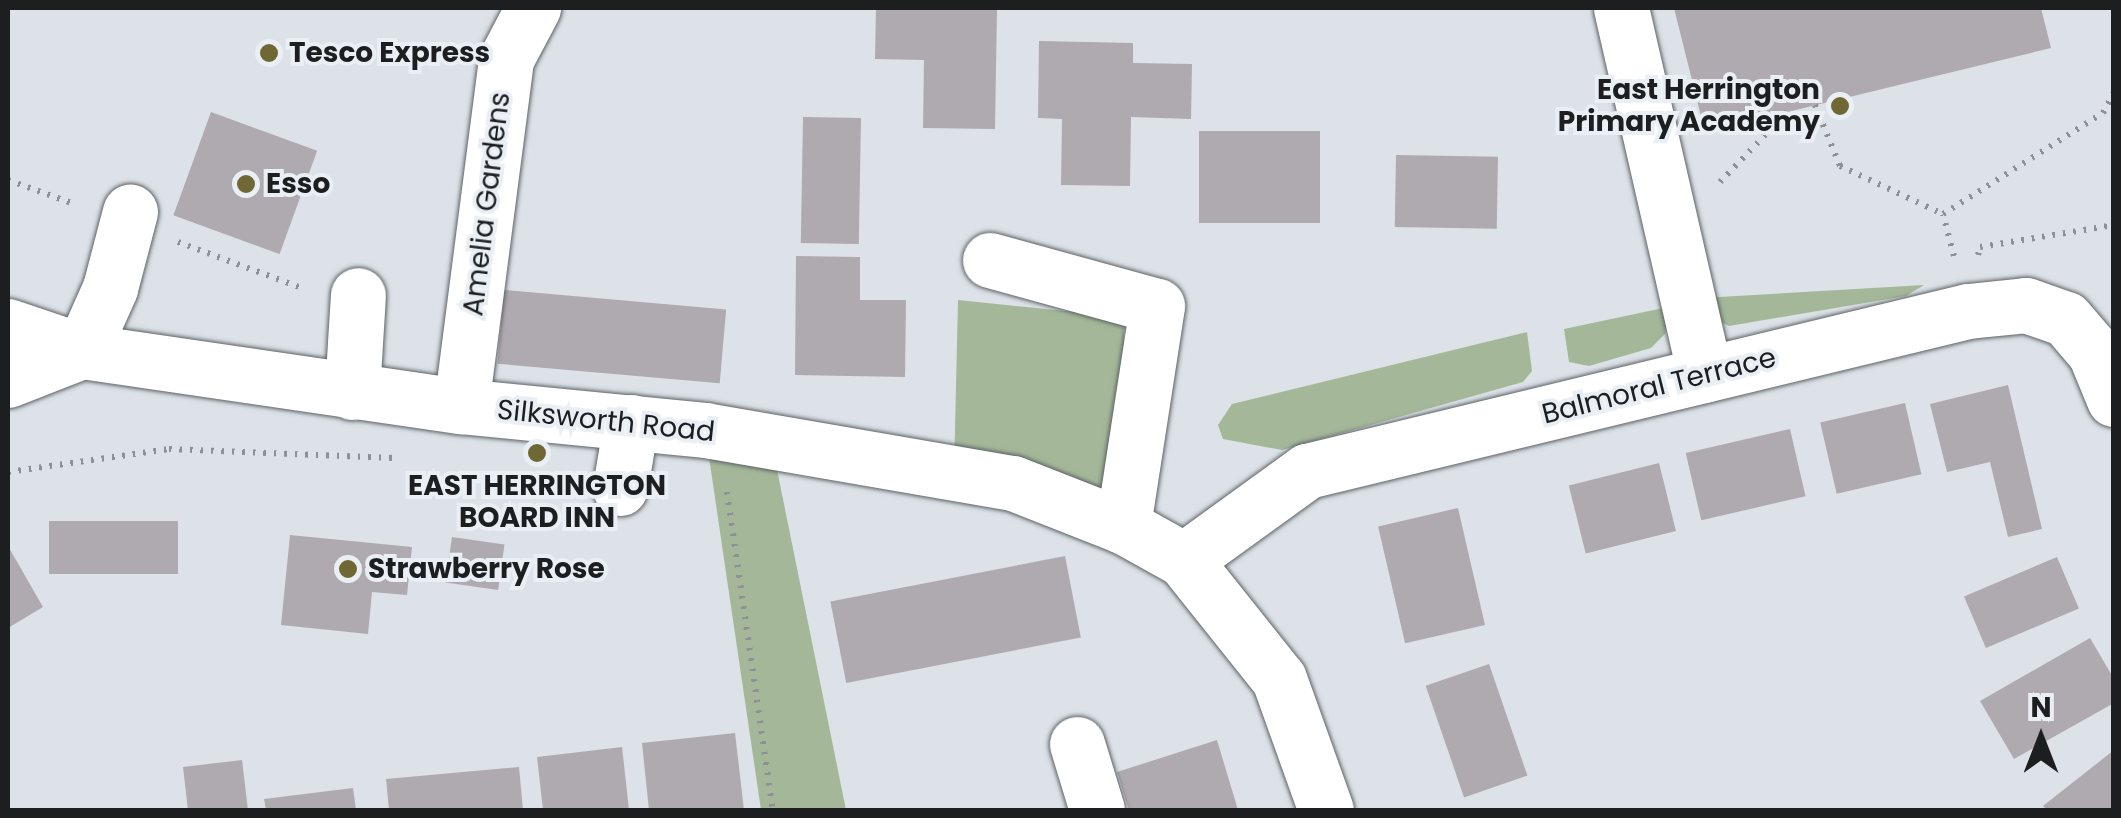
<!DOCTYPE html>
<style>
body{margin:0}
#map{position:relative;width:2121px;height:818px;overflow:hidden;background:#dce2e7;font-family:Poppins,sans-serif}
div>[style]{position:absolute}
.green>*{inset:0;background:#a4b899}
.building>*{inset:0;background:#afaaaf;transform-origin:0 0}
.path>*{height:6px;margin-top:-3px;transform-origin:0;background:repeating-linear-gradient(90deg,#8d9195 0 2.5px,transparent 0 10.5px)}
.roads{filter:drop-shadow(0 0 2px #5c6266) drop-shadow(0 0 2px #5c6266)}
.minor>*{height:55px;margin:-27.5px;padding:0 27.5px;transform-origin:27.5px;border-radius:27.5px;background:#fff}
.dots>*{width:28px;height:28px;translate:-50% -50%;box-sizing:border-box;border:5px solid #e9eff4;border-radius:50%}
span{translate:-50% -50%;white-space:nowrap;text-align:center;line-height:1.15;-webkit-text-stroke:8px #e9eff4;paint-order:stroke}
.poi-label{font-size:28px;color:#1c1e20;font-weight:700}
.left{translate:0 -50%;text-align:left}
.right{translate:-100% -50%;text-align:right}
.street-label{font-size:28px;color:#1c1e20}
.frame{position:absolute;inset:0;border:10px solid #1c1e20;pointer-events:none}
.north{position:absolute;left:1991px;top:688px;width:100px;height:100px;-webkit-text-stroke:8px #e9eff4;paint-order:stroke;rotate:0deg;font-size:28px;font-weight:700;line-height:40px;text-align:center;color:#1c1e20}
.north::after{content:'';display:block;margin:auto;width:35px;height:45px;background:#1c1e20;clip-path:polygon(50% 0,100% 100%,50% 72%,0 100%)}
</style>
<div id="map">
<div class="green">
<i style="clip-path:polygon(1924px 285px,1906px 296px,1729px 326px,1710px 317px,1702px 298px)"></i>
<i style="clip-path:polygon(958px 300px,1124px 317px,1123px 526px,954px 472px)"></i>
<i style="clip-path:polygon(1668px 307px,1665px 334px,1651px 348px,1589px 366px,1569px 362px,1564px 329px)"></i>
<i style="clip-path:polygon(1527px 332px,1532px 371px,1523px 382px,1282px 450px,1223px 439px,1218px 425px,1232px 404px)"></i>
<i style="clip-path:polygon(705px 430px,771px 440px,846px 810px,761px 810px)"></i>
</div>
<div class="building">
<i style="clip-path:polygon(876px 8px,997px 9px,995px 129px,923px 128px,924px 60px,875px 59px)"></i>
<i style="clip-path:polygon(1674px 8px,2041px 8px,2051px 48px,1705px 132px)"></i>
<i style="clip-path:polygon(1039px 41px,1133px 43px,1133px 63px,1192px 64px,1191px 119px,1131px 117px,1130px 186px,1061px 185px,1062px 119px,1038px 118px)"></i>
<i style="left:211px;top:112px;width:113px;height:110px;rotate:20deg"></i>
<i style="left:803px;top:117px;width:58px;height:126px;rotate:1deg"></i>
<i style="left:1199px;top:131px;width:121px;height:92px"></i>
<i style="left:1396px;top:155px;width:102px;height:72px;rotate:1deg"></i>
<i style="clip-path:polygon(796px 256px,860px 257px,860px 300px,906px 300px,905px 377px,795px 375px)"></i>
<i style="left:504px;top:290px;width:223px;height:74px;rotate:5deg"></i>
<i style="clip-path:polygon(2008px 385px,2042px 529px,2008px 537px,1990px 462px,1947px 472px,1930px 404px)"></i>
<i style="left:1905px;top:403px;width:73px;height:87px;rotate:77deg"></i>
<i style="left:1790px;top:429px;width:69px;height:107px;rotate:77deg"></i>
<i style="left:1659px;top:463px;width:70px;height:93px;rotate:76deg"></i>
<i style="left:1458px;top:508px;width:120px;height:82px;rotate:77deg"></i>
<i style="left:49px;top:521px;width:129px;height:53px"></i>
<i style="clip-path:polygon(290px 535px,412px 547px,407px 595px,372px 592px,368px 634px,281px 625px)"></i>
<i style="left:452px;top:537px;width:53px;height:46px;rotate:8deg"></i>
<i style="clip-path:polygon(8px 546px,43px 607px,8px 628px)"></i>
<i style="left:1065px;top:556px;width:83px;height:239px;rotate:79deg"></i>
<i style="left:2057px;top:557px;width:56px;height:101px;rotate:67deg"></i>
<i style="clip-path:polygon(2090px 638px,2114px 679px,2114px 703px,2014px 759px,1980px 701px)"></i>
<i style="left:1489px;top:664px;width:118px;height:67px;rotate:71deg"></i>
<i style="clip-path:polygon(735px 733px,744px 810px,649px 810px,642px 743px)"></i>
<i style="clip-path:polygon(1217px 740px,1238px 810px,1129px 810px,1117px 772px)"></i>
<i style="clip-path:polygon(622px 747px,629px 810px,543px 810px,537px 757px)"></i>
<i style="clip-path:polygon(2114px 750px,2114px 810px,2047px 810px,2043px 806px)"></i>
<i style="clip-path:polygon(242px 760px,248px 810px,188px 810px,183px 767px)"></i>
<i style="clip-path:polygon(519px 767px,523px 810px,389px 810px,386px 779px)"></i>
<i style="clip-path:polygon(353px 788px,356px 810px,266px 810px,264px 799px)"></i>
</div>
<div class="path">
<i style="left:1815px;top:105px;width:66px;rotate:67.7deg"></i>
<i style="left:1840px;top:166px;width:114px;rotate:25deg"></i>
<i style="left:8px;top:180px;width:73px;rotate:19.9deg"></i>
<i style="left:1720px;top:182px;width:98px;rotate:-46.2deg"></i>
<i style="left:178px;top:242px;width:132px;rotate:20.4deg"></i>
<i style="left:1978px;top:255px;width:8px;rotate:-76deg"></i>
<i style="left:1980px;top:247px;width:136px;rotate:-9.3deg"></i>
<i style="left:1954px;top:256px;width:43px;rotate:-104.7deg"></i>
<i style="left:1943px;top:214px;width:189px;rotate:-32.3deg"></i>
<i style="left:2103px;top:113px;width:24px;rotate:-62deg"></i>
<i style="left:8px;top:472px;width:163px;rotate:-8.1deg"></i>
<i style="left:169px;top:449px;width:225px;rotate:2.3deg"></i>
<i style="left:727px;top:492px;width:321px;rotate:81.8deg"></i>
</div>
<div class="roads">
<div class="minor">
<i style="left:1621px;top:8px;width:376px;rotate:77.1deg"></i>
<i style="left:990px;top:260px;width:173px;rotate:15.4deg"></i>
<i style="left:1157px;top:306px;width:223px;rotate:98.8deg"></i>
<i style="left:8px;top:326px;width:78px;rotate:18.7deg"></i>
<i style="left:82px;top:351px;width:383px;rotate:8.3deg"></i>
<i style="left:461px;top:406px;width:245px;rotate:5.6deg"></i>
<i style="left:705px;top:430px;width:313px;rotate:9.8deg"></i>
<i style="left:1013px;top:483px;width:118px;rotate:21.4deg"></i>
<i style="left:1123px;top:526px;width:70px;rotate:29.1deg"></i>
<i style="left:1184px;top:560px;width:152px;rotate:51.4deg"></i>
<i style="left:1279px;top:679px;width:139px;rotate:70.3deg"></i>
<i style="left:82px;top:351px;width:69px;rotate:-66deg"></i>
<i style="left:110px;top:288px;width:79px;rotate:-75.3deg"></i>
<i style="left:8px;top:380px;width:79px;rotate:-21.4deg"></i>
<i style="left:352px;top:392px;width:97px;rotate:-86.5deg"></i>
<i style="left:461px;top:406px;width:350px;rotate:-82.6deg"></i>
<i style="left:506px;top:59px;width:58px;rotate:-62.1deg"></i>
<i style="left:620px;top:488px;width:67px;rotate:-80.5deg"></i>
<i style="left:1184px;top:560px;width:152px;rotate:-35.9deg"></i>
<i style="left:1307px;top:471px;width:680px;rotate:-13.61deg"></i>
<i style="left:1968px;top:311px;width:58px;rotate:-5.9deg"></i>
<i style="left:2026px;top:305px;width:42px;rotate:19.3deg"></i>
<i style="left:2066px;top:319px;width:45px;rotate:49.5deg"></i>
<i style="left:2095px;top:353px;width:50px;rotate:67.6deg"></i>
<i style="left:1077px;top:744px;width:69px;rotate:73.1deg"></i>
</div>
</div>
<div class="dots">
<i style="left:269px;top:53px;background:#6f6734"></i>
<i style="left:1840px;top:106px;background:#6f6734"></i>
<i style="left:246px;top:184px;background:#6f6734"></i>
<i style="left:537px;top:453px;background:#6f6734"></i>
<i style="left:348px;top:569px;background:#6f6734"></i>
</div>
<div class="poi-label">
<span class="left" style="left:289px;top:53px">Tesco Express</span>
<span class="right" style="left:1820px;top:106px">East Herrington<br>Primary Academy</span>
<span class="left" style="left:266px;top:184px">Esso</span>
<span style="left:537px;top:502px">EAST HERRINGTON<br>BOARD INN</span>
<span class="left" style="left:368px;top:569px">Strawberry Rose</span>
</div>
<div class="street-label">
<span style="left:487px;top:204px;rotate:-83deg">Amelia Gardens</span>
<span style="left:1659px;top:386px;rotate:-14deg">Balmoral Terrace</span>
<span style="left:606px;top:421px;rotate:6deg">Silksworth Road</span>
</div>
<div class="frame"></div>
<div class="north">N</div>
</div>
